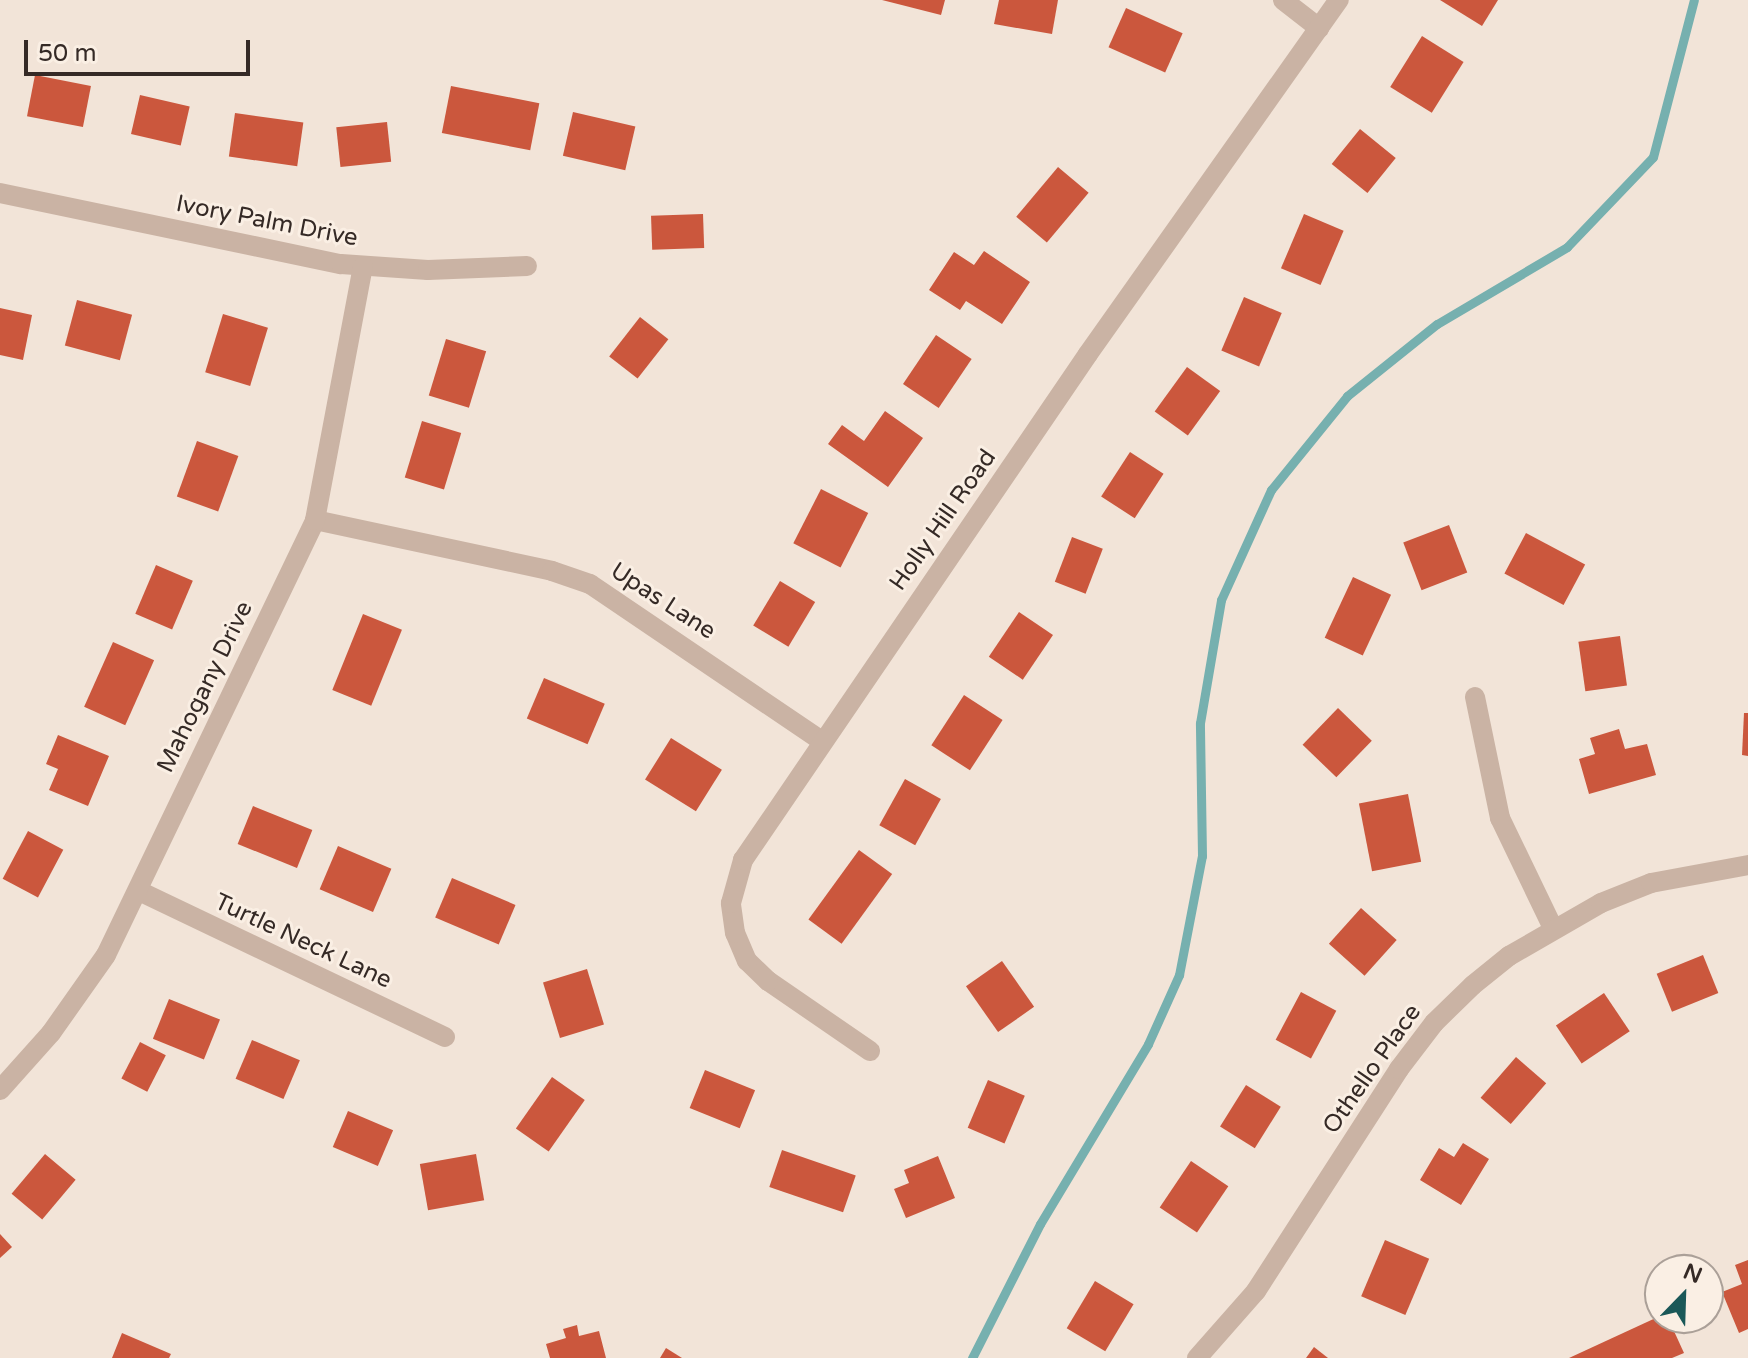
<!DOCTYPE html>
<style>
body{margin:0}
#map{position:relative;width:1748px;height:1358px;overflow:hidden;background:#f2e4d8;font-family:"Varela Round",sans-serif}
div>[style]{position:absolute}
.stream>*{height:9px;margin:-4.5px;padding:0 4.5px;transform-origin:4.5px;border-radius:4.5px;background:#76b0af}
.building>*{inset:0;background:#cb573d;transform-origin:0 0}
.street>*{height:20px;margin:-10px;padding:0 10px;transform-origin:10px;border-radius:10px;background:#cab3a4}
span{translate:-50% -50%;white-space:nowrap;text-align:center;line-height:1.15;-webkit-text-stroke:6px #faefe4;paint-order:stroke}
.street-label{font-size:24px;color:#352a26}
.north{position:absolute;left:1644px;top:1254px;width:80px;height:80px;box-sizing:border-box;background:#faefe4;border:2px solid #aba098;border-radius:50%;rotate:23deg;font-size:22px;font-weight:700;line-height:32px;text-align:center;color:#352a26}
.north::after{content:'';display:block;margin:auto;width:28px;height:36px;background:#1a5858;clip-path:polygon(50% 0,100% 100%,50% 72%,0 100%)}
.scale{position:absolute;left:24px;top:40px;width:226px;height:36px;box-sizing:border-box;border:4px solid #352a26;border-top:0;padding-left:10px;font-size:24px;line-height:28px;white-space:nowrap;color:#352a26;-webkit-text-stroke:6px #faefe4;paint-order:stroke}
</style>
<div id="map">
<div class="stream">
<i style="left:972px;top:1358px;width:150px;rotate:-63.1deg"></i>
<i style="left:1040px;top:1224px;width:210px;rotate:-59deg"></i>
<i style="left:1148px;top:1044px;width:76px;rotate:-65.8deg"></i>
<i style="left:1179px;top:975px;width:121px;rotate:-79.1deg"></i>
<i style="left:1202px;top:856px;width:133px;rotate:-90.9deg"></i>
<i style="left:1200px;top:723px;width:125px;rotate:-80.3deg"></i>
<i style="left:1221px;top:600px;width:121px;rotate:-65.6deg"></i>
<i style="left:1271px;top:490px;width:121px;rotate:-51deg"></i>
<i style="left:1347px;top:396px;width:115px;rotate:-38.7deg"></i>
<i style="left:1437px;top:324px;width:151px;rotate:-30.6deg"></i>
<i style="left:1567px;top:247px;width:124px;rotate:-46.3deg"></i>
<i style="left:1653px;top:157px;width:162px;rotate:-75.4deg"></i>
</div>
<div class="building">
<i style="clip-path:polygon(882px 0,945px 0,941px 15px)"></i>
<i style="clip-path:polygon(999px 0,1058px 0,1052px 34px,994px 24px)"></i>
<i style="clip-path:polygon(1440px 0,1498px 0,1482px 26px)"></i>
<i style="left:1126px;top:8px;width:62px;height:43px;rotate:24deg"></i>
<i style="left:1422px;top:36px;width:49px;height:60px;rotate:32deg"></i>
<i style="left:35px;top:75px;width:57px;height:42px;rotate:11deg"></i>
<i style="left:451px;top:86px;width:90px;height:48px;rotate:11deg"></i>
<i style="left:140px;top:95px;width:51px;height:40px;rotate:13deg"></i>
<i style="left:573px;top:112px;width:64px;height:45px;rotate:13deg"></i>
<i style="left:235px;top:113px;width:69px;height:44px;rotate:8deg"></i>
<i style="left:387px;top:122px;width:40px;height:51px;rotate:84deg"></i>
<i style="left:1360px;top:129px;width:46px;height:45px;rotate:39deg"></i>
<i style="left:1058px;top:167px;width:40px;height:65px;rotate:40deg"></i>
<i style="left:703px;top:214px;width:34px;height:52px;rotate:88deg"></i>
<i style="left:1304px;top:214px;width:43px;height:59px;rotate:23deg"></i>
<i style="clip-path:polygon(984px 251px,1030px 282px,1002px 324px,966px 301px,960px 310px,929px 290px,954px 252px,974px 265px)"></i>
<i style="left:1244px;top:297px;width:41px;height:58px;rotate:23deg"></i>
<i style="left:77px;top:300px;width:57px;height:47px;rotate:15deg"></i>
<i style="clip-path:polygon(0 308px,32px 315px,23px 360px,0 355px)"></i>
<i style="left:223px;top:314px;width:47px;height:61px;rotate:17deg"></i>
<i style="left:640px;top:317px;width:36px;height:50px;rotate:38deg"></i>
<i style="left:936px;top:335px;width:43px;height:59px;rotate:34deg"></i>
<i style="left:446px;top:339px;width:42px;height:59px;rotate:17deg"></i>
<i style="left:1187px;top:367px;width:41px;height:55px;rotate:36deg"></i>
<i style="clip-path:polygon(885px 411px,923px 438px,888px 487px,828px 444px,842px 425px,864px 441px)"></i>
<i style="left:422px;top:421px;width:41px;height:59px;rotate:17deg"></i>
<i style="left:197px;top:441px;width:44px;height:59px;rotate:20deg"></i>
<i style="left:1130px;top:452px;width:40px;height:53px;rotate:33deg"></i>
<i style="left:821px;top:489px;width:53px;height:61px;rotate:27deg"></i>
<i style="left:1449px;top:525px;width:51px;height:49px;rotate:69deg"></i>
<i style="left:1526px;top:533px;width:67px;height:46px;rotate:28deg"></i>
<i style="left:1072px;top:537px;width:33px;height:48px;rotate:21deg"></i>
<i style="left:156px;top:565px;width:40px;height:53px;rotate:23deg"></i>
<i style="left:1353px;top:577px;width:42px;height:67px;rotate:25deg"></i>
<i style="left:780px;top:581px;width:41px;height:52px;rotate:31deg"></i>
<i style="left:1019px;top:612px;width:41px;height:54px;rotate:34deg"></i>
<i style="left:363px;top:614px;width:42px;height:82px;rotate:22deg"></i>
<i style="left:1620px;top:636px;width:50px;height:42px;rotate:82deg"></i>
<i style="left:113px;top:642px;width:45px;height:71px;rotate:24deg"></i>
<i style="left:544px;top:678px;width:66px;height:44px;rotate:23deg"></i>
<i style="left:964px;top:695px;width:46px;height:60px;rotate:33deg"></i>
<i style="left:1338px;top:708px;width:47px;height:51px;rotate:44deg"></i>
<i style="clip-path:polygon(1744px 713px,1748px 713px,1748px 756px,1742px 755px)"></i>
<i style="clip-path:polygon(1619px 729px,1625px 749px,1647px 744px,1656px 775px,1589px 794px,1579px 759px,1595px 754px,1590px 738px)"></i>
<i style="clip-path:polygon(58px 735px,109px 756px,88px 806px,49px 790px,58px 769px,46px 764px)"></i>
<i style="left:671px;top:738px;width:60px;height:49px;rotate:32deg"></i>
<i style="left:905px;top:779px;width:41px;height:53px;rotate:29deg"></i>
<i style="left:1408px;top:794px;width:69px;height:50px;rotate:79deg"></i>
<i style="left:253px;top:806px;width:64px;height:41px;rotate:22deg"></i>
<i style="left:28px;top:831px;width:40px;height:54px;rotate:28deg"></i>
<i style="left:338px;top:846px;width:58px;height:47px;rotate:23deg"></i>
<i style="left:859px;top:850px;width:41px;height:86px;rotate:36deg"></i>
<i style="left:452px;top:878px;width:69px;height:43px;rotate:23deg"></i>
<i style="left:1361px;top:908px;width:48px;height:48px;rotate:42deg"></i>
<i style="left:1703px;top:955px;width:41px;height:50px;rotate:68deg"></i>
<i style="left:1002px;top:961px;width:56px;height:44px;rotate:55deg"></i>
<i style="left:587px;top:969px;width:58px;height:46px;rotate:73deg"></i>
<i style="left:1301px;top:992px;width:40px;height:54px;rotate:28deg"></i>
<i style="left:1604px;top:993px;width:46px;height:58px;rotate:56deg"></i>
<i style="left:169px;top:999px;width:55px;height:43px;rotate:22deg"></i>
<i style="left:252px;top:1040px;width:52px;height:42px;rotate:23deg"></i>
<i style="left:140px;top:1042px;width:29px;height:41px;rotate:27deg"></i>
<i style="left:1516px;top:1057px;width:40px;height:54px;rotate:41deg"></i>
<i style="left:705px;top:1070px;width:54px;height:41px;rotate:22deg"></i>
<i style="left:552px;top:1077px;width:40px;height:63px;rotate:35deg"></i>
<i style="left:988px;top:1080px;width:40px;height:52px;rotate:23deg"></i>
<i style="left:1246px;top:1085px;width:41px;height:49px;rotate:32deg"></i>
<i style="left:348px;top:1111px;width:49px;height:39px;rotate:23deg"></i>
<i style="clip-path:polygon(1463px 1143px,1489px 1159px,1461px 1205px,1420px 1180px,1439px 1148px,1454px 1157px)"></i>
<i style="left:782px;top:1150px;width:78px;height:39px;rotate:19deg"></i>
<i style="left:45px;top:1154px;width:40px;height:52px;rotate:40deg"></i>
<i style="left:476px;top:1154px;width:47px;height:57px;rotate:80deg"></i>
<i style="clip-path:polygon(938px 1156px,955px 1198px,906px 1218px,894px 1189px,909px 1183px,904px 1170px)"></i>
<i style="left:1191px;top:1161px;width:45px;height:56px;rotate:34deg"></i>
<i style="clip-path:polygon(0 1234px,12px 1247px,0 1258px)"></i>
<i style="left:1385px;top:1240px;width:48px;height:61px;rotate:23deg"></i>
<i style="clip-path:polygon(1748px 1260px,1748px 1329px,1739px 1333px,1722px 1292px,1742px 1284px,1735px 1265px)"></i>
<i style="left:1095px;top:1281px;width:45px;height:55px;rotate:31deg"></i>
<i style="clip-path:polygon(1660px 1316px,1668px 1318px,1684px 1353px,1672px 1358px,1569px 1358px)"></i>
<i style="clip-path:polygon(577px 1325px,579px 1336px,599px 1331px,606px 1358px,550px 1358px,546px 1344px,566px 1338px,563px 1329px)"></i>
<i style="clip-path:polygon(122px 1333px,171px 1354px,169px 1358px,112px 1358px)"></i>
<i style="clip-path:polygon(1314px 1347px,1328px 1358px,1306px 1358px)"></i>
<i style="clip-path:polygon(666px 1348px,682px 1358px,660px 1358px)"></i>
</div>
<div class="street">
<i style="left:1283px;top:0;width:46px;rotate:37.9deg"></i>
<i style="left:0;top:193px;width:348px;rotate:11.8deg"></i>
<i style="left:341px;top:264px;width:87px;rotate:3.9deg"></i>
<i style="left:428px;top:270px;width:99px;rotate:-2.3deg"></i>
<i style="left:315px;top:520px;width:242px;rotate:12.1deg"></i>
<i style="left:552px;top:571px;width:40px;rotate:18.9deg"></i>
<i style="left:590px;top:584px;width:280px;rotate:34.1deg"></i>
<i style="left:1475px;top:697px;width:124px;rotate:78.3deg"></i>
<i style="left:1500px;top:818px;width:122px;rotate:64.3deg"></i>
<i style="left:139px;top:891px;width:339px;rotate:25.5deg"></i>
<i style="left:870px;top:1051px;width:124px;rotate:-145.5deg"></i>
<i style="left:768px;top:981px;width:29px;rotate:-136deg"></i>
<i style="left:747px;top:961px;width:30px;rotate:-113deg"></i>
<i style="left:735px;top:933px;width:30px;rotate:-98deg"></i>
<i style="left:731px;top:903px;width:45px;rotate:-74.4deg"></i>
<i style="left:743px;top:860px;width:612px;rotate:-55.71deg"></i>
<i style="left:1088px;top:354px;width:434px;rotate:-54.7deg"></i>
<i style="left:0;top:1090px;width:76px;rotate:-48.2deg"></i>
<i style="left:51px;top:1033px;width:95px;rotate:-54.8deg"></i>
<i style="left:106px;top:955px;width:483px;rotate:-64.3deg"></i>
<i style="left:315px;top:520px;width:258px;rotate:-79.3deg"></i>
<i style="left:1197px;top:1358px;width:89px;rotate:-48.6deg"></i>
<i style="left:1256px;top:1291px;width:264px;rotate:-57.2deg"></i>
<i style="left:1399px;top:1069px;width:58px;rotate:-52.7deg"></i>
<i style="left:1434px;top:1023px;width:54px;rotate:-44.3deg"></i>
<i style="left:1473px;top:985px;width:46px;rotate:-38.9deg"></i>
<i style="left:1509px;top:956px;width:106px;rotate:-29.9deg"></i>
<i style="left:1601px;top:903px;width:54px;rotate:-21.8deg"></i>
<i style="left:1651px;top:883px;width:99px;rotate:-10.5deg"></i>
</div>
<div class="street-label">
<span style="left:267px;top:221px;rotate:11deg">Ivory Palm Drive</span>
<span style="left:943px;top:520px;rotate:-55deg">Holly Hill Road</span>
<span style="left:663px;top:601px;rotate:33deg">Upas Lane</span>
<span style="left:205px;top:687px;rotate:-64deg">Mahogany Drive</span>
<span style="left:303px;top:941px;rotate:25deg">Turtle Neck Lane</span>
<span style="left:1372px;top:1069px;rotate:-55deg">Othello Place</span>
</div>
<div class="north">N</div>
<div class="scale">50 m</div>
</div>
